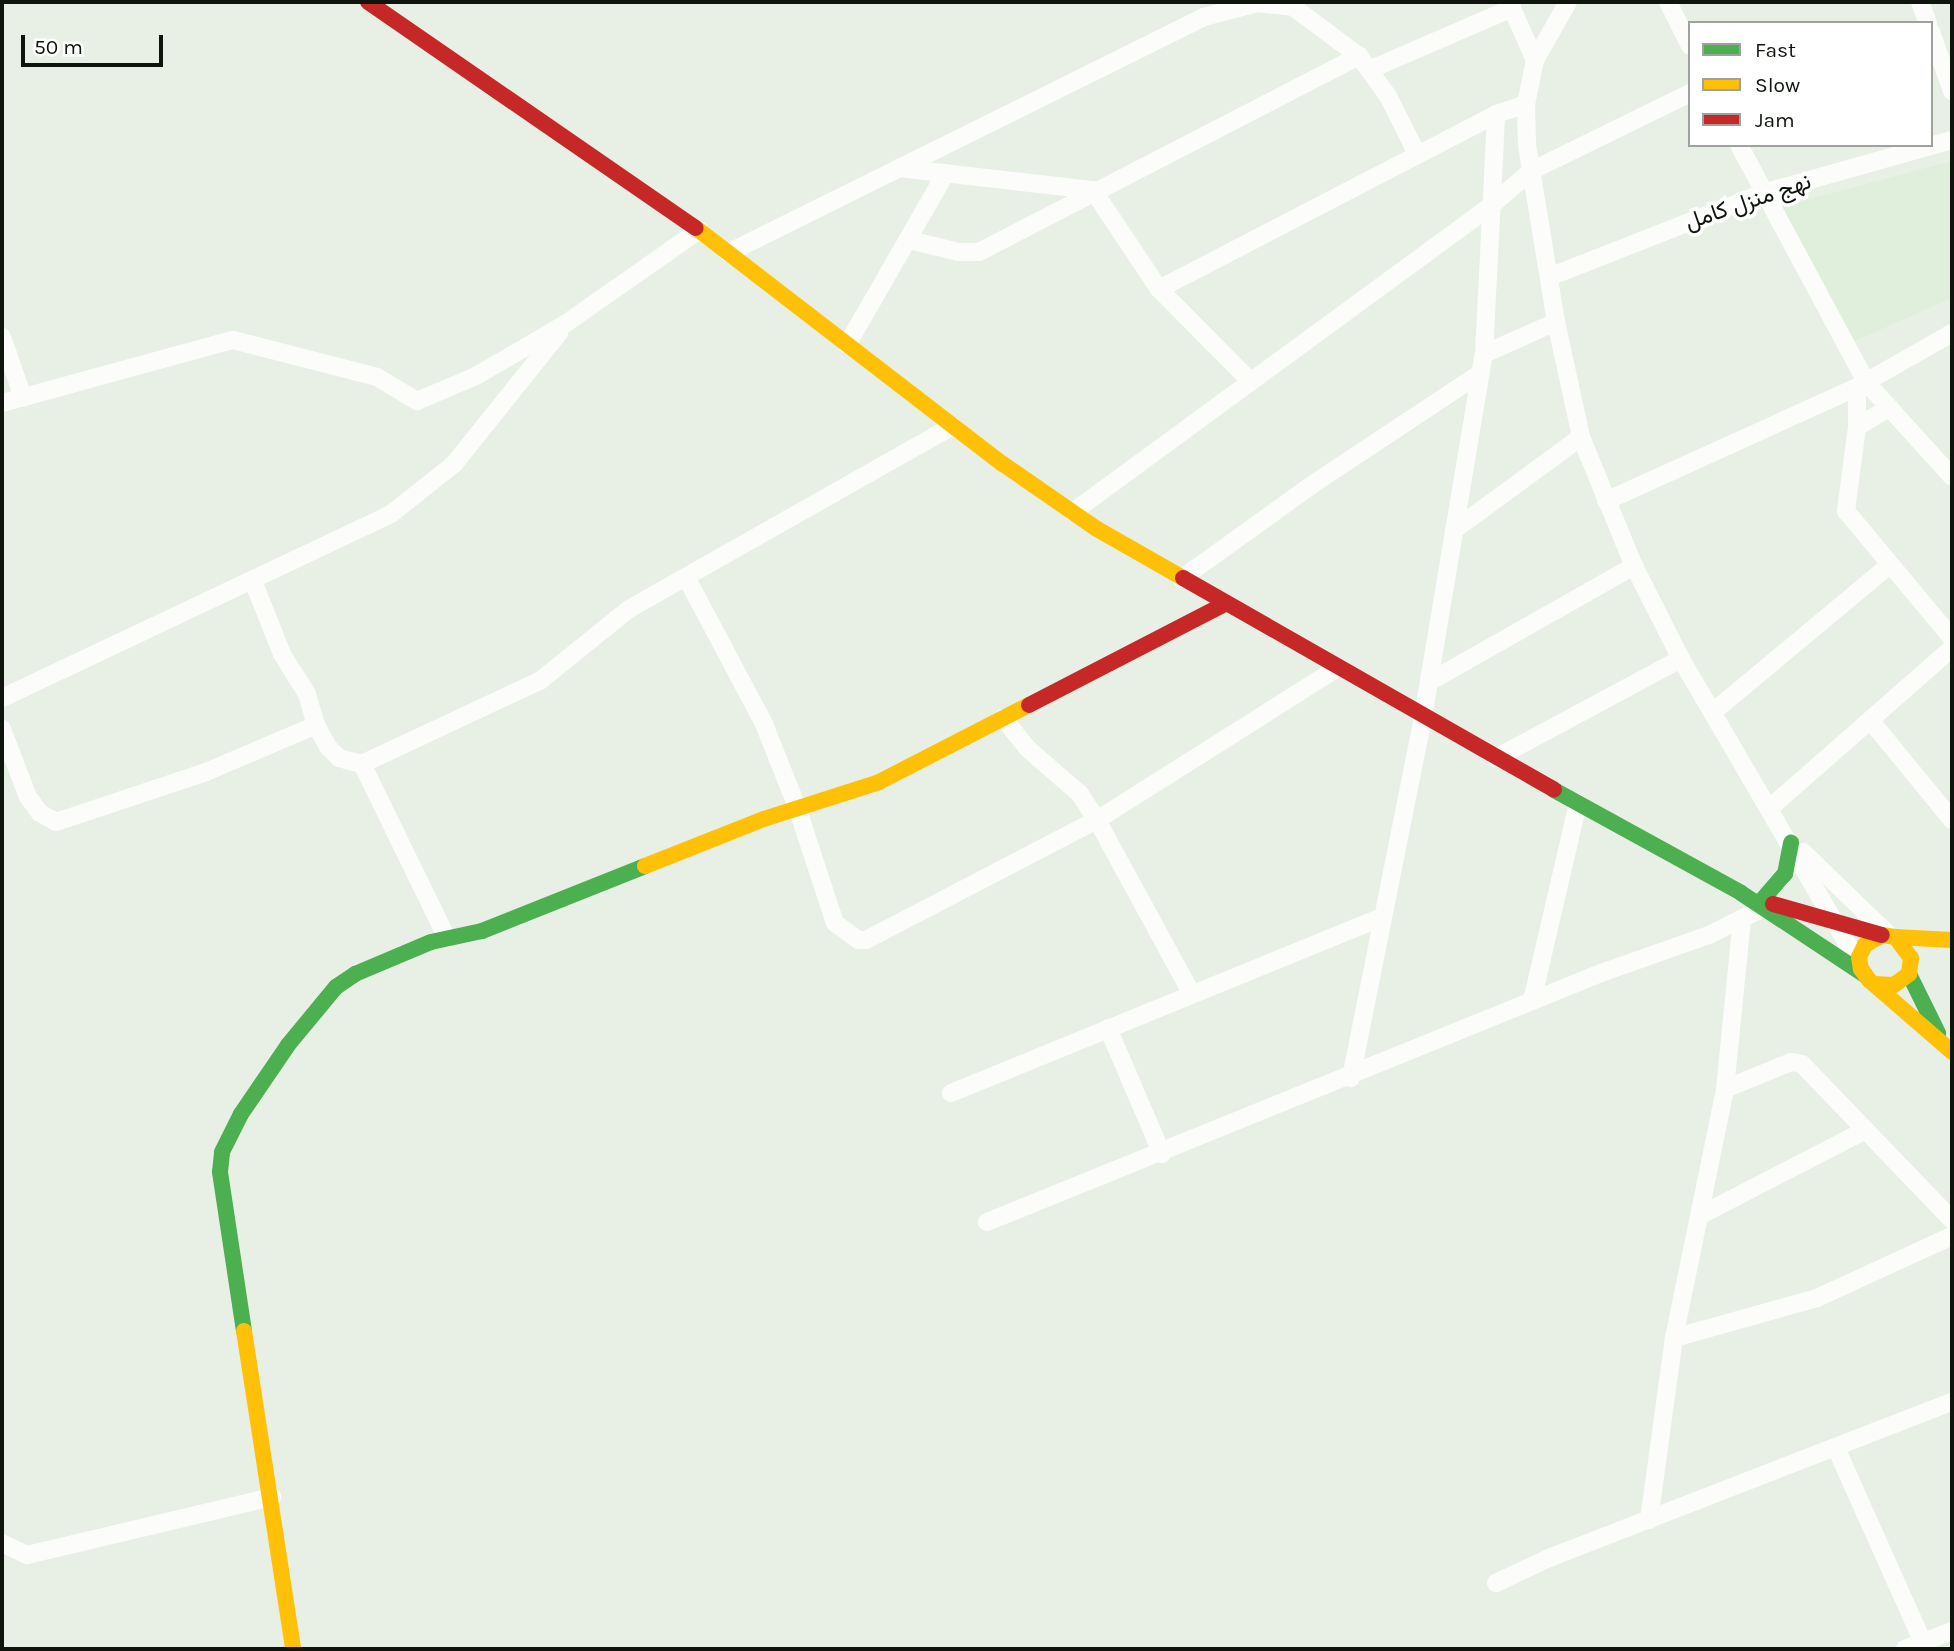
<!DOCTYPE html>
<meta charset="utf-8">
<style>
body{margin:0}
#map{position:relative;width:1954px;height:1651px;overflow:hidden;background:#e8f0e5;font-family:Karla,Vazirmatn,sans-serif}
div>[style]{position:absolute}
.built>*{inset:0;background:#e0efdb}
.street>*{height:18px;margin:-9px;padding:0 9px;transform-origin:9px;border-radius:9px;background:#fcfdfb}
.fast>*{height:16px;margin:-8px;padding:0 8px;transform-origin:8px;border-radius:8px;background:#4caf50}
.slow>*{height:16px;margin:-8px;padding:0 8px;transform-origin:8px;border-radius:8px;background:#ffc107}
.jam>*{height:16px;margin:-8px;padding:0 8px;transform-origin:8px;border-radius:8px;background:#c62828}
span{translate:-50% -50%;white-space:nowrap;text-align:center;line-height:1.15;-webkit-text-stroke:7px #fff;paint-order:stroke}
.street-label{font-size:23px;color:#0f140d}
.frame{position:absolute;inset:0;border:4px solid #0f140d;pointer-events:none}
.legend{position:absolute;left:1688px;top:21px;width:245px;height:126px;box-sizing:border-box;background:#fff;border:2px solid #9fa19e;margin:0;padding:9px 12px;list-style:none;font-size:21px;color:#0f140d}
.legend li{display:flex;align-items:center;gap:14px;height:35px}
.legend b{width:35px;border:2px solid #9fa19e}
.scale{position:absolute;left:21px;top:35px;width:142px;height:32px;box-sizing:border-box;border:4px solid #0f140d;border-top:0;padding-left:9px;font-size:21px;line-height:24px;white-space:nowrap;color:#0f140d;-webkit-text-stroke:5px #fff;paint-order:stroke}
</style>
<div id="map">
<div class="built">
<i style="clip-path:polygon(1952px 161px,1952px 298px,1846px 345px,1771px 209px)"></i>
</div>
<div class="street">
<i style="left:1509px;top:2px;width:64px;rotate:65.9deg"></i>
<i style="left:1568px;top:2px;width:67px;rotate:119.6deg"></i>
<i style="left:1535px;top:60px;width:45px;rotate:101.6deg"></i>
<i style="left:1526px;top:104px;width:41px;rotate:88.6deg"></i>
<i style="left:1527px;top:145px;width:179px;rotate:80.7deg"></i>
<i style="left:1556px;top:322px;width:118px;rotate:77.7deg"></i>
<i style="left:1581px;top:437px;width:139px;rotate:67.7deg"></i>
<i style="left:1634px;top:566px;width:104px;rotate:63.2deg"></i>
<i style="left:1681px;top:659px;width:353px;rotate:59.7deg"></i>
<i style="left:1668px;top:2px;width:49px;rotate:63.4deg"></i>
<i style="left:1920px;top:2px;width:22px;rotate:69deg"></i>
<i style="left:1931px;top:32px;width:63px;rotate:70.4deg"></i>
<i style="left:1369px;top:70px;width:156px;rotate:-23.4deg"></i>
<i style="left:1739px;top:145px;width:269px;rotate:61.8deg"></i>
<i style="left:1866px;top:382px;width:128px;rotate:47.8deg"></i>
<i style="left:899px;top:168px;width:195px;rotate:6.5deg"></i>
<i style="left:1093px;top:190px;width:119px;rotate:56.3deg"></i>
<i style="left:1159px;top:289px;width:129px;rotate:45.3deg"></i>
<i style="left:909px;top:240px;width:51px;rotate:13.5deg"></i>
<i style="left:959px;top:252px;width:20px"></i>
<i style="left:979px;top:252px;width:428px;rotate:-27.3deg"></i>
<i style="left:728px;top:253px;width:531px;rotate:-26.37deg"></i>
<i style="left:1204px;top:17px;width:55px;rotate:-14.8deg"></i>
<i style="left:1257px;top:3px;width:36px;rotate:6deg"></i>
<i style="left:1293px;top:7px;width:82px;rotate:36.6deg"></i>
<i style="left:1359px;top:56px;width:49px;rotate:54.1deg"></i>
<i style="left:1388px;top:96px;width:65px;rotate:63.4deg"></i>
<i style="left:1549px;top:277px;width:230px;rotate:-21.4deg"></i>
<i style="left:1763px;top:193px;width:196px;rotate:-15.7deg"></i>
<i style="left:1159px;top:289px;width:380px;rotate:-27.4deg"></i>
<i style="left:2px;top:337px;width:64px;rotate:70.7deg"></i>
<i style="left:847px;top:345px;width:198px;rotate:-60.1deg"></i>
<i style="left:1484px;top:354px;width:79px;rotate:-24deg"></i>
<i style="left:1857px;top:387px;width:40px;rotate:90deg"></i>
<i style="left:1857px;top:427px;width:85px;rotate:97.5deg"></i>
<i style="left:1846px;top:511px;width:165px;rotate:50.2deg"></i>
<i style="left:2px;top:403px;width:239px;rotate:-15.3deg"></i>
<i style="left:233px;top:340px;width:149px;rotate:14.4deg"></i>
<i style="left:377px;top:377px;width:47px;rotate:31deg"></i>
<i style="left:417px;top:401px;width:64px;rotate:-23deg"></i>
<i style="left:476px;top:376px;width:103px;rotate:-30.3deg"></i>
<i style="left:565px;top:324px;width:164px;rotate:-35deg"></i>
<i style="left:1857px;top:427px;width:37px;rotate:-31deg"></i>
<i style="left:1606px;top:501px;width:276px;rotate:-24.4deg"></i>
<i style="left:1857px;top:387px;width:109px;rotate:-29.6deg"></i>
<i style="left:1073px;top:512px;width:519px;rotate:-36.23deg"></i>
<i style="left:1492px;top:205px;width:52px;rotate:-41.1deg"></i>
<i style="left:1531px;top:171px;width:177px;rotate:-26.1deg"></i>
<i style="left:1454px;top:530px;width:157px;rotate:-36.2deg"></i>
<i style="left:686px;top:577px;width:166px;rotate:62deg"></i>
<i style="left:764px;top:724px;width:89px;rotate:68.3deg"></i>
<i style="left:797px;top:807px;width:122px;rotate:71.9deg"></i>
<i style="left:835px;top:923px;width:29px;rotate:36deg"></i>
<i style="left:858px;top:940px;width:8px"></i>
<i style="left:866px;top:940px;width:260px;rotate:-27.5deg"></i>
<i style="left:1097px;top:820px;width:284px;rotate:-32.3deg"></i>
<i style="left:1181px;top:579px;width:163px;rotate:-35.7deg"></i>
<i style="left:1313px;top:484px;width:201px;rotate:-33.5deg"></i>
<i style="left:253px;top:581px;width:79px;rotate:68.3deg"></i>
<i style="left:282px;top:654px;width:47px;rotate:58deg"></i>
<i style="left:307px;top:694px;width:32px;rotate:74deg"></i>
<i style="left:316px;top:725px;width:26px;rotate:61deg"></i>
<i style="left:329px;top:748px;width:14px;rotate:45deg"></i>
<i style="left:339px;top:758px;width:24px;rotate:15deg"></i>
<i style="left:362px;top:764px;width:198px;rotate:-25.1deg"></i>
<i style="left:541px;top:680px;width:113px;rotate:-38.9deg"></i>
<i style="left:629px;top:609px;width:372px;rotate:-29.5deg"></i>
<i style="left:1429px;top:682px;width:236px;rotate:-29.5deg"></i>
<i style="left:2px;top:698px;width:430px;rotate:-25.3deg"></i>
<i style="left:391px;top:514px;width:80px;rotate:-38.4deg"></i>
<i style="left:454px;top:464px;width:168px;rotate:-51.3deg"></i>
<i style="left:1713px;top:712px;width:228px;rotate:-39.8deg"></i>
<i style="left:1003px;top:718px;width:40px;rotate:51deg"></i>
<i style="left:1028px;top:749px;width:69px;rotate:40.9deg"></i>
<i style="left:1080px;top:794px;width:31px;rotate:57deg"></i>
<i style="left:1097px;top:820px;width:198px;rotate:61.4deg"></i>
<i style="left:1870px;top:720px;width:129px;rotate:50.6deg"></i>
<i style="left:2px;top:729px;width:73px;rotate:69.1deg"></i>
<i style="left:28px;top:797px;width:20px;rotate:53deg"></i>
<i style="left:40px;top:813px;width:18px;rotate:29deg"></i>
<i style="left:56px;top:822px;width:158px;rotate:-18.4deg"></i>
<i style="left:206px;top:772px;width:120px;rotate:-23.1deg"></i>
<i style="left:1496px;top:758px;width:210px;rotate:-28.2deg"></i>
<i style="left:362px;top:764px;width:194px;rotate:64deg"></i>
<i style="left:1771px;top:807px;width:241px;rotate:-41.3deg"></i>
<i style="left:1803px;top:852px;width:120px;rotate:44deg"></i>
<i style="left:1532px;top:1001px;width:203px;rotate:-76.9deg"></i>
<i style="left:1108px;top:1028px;width:137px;rotate:66.8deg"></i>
<i style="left:1351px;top:1078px;width:368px;rotate:-78.7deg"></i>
<i style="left:1423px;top:717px;width:368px;rotate:-80.5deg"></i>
<i style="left:1484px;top:354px;width:240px;rotate:-87.1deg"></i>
<i style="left:1496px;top:114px;width:32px;rotate:-18deg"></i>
<i style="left:1725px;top:1089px;width:71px;rotate:-22.2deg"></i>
<i style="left:1791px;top:1062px;width:11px;rotate:10deg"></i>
<i style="left:1802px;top:1064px;width:216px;rotate:46.1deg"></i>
<i style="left:951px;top:1093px;width:466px;rotate:-22.2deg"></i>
<i style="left:1699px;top:1216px;width:186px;rotate:-27.3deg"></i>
<i style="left:987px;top:1222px;width:663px;rotate:-22.07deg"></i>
<i style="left:1601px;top:973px;width:114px;rotate:-19.4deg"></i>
<i style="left:1709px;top:935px;width:69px;rotate:-26.6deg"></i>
<i style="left:1674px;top:1338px;width:148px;rotate:-15.6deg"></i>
<i style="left:1817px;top:1298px;width:149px;rotate:-24.7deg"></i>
<i style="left:1836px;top:1448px;width:220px;rotate:65.9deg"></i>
<i style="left:1649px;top:1520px;width:184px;rotate:-82.2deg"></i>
<i style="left:1674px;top:1338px;width:254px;rotate:-78.4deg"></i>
<i style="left:1725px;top:1089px;width:170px;rotate:-84.3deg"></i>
<i style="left:2px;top:1543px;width:28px;rotate:26deg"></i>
<i style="left:27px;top:1555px;width:252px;rotate:-13.3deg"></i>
<i style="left:1496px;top:1583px;width:59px;rotate:-25.3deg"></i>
<i style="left:1549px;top:1558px;width:432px;rotate:-21.2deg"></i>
<i style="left:1905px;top:1649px;width:50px;rotate:-21deg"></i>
</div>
<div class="fast">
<i style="left:1554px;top:790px;width:213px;rotate:28.8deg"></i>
<i style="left:1741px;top:893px;width:149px;rotate:33.5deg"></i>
<i style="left:1762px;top:900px;width:35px;rotate:-49deg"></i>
<i style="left:1785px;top:874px;width:32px;rotate:-79deg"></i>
<i style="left:1909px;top:974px;width:66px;rotate:63.8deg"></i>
<i style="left:244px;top:1331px;width:161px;rotate:-98.6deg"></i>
<i style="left:220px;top:1172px;width:20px;rotate:-84deg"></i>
<i style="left:222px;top:1152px;width:42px;rotate:-63.4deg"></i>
<i style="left:241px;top:1114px;width:83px;rotate:-55.7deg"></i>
<i style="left:288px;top:1045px;width:75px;rotate:-50.4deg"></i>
<i style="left:336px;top:987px;width:23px;rotate:-34deg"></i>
<i style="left:355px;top:974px;width:82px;rotate:-22.8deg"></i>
<i style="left:431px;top:942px;width:52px;rotate:-12.2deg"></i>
<i style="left:482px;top:931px;width:175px;rotate:-21.7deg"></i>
</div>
<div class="slow">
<i style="left:696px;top:228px;width:387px;rotate:37.6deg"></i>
<i style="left:1003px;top:464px;width:114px;rotate:34.7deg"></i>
<i style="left:1097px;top:529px;width:99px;rotate:29.7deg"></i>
<i style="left:645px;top:866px;width:128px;rotate:-21.6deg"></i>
<i style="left:764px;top:819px;width:121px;rotate:-17.8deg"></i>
<i style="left:879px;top:782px;width:169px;rotate:-27.2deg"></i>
<i style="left:1895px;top:937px;width:57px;rotate:3deg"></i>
<i style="left:1875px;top:984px;width:19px;rotate:3deg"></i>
<i style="left:1894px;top:985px;width:19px;rotate:-36deg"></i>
<i style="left:1909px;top:974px;width:16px;rotate:-83deg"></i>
<i style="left:1911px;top:958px;width:26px;rotate:-127deg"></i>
<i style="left:1895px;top:937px;width:13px;rotate:-171deg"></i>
<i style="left:1882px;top:935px;width:20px;rotate:150deg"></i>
<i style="left:1865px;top:945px;width:13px;rotate:117deg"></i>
<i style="left:1859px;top:957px;width:12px;rotate:81deg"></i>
<i style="left:1861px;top:969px;width:14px;rotate:54deg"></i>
<i style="left:1869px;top:980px;width:110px;rotate:40.9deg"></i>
<i style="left:244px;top:1331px;width:322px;rotate:81.2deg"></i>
</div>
<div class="jam">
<i style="left:368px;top:2px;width:398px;rotate:34.6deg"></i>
<i style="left:1183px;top:578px;width:427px;rotate:29.7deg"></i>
<i style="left:1029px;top:705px;width:220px;rotate:-27.3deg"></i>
<i style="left:1773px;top:904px;width:113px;rotate:15.9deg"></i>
</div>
<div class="street-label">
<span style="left:1748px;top:202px;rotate:-19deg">نهج منزل كامل</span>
</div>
<div class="frame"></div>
<ul class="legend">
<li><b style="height:9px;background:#4caf50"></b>Fast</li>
<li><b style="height:9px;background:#ffc107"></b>Slow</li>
<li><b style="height:9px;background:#c62828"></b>Jam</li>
</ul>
<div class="scale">50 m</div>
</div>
